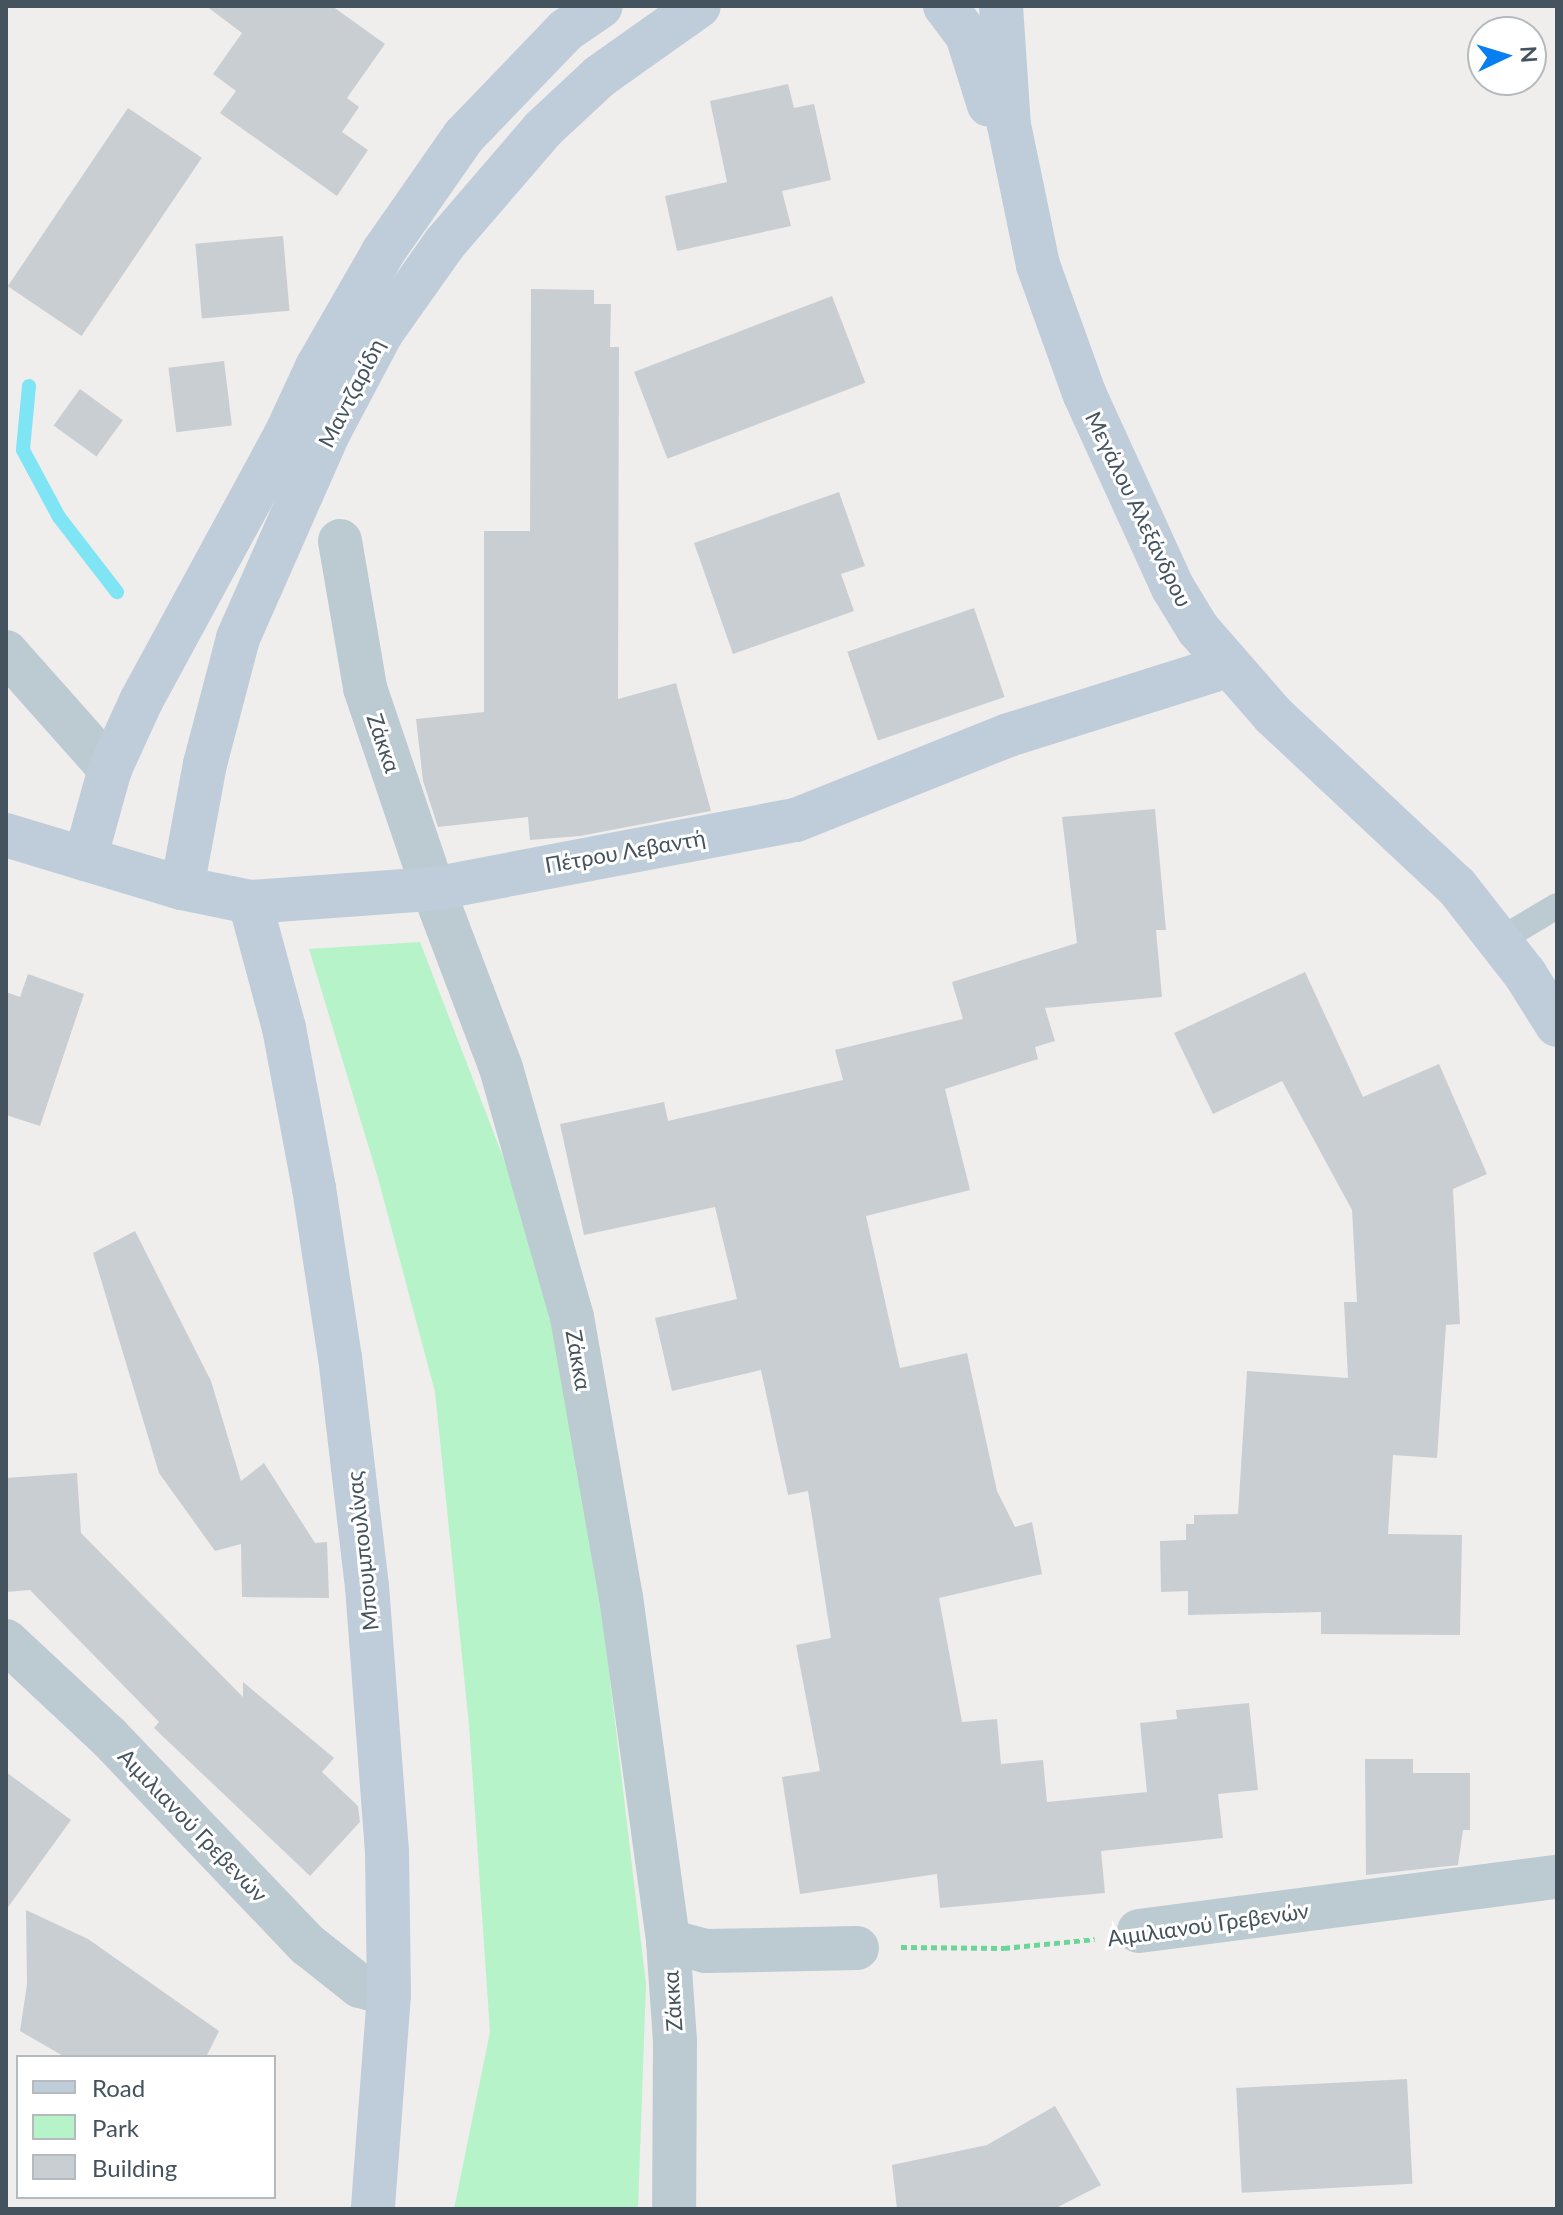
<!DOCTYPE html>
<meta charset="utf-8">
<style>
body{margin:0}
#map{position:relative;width:1563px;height:2215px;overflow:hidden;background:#f0eded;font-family:Lato,sans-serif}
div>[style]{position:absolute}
.green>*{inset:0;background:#b7f3c9}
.stream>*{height:14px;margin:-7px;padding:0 7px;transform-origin:7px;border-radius:7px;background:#7fe5f4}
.building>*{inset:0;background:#c9ced3;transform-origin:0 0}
.path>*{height:5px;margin-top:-2.5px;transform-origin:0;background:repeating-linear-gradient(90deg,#6bd498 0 6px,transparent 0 10px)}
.lane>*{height:26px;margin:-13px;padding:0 13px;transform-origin:13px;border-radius:13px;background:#bccad1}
.street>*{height:44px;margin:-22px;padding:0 22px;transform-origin:22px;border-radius:22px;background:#bccad1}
.secondary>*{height:44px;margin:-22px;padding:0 22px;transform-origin:22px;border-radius:22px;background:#becdd9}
span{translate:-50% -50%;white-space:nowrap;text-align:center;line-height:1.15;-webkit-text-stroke:6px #fff;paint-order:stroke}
.street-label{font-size:22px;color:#44535d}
.frame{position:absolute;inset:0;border:8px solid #44535d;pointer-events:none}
.legend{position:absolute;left:16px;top:2055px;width:260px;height:144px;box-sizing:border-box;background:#fff;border:2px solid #b4babe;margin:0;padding:10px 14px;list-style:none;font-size:24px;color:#44535d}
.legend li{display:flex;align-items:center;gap:16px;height:40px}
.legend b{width:40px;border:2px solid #b4babe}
.north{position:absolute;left:1467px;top:16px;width:80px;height:80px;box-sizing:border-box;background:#fff;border:2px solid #b4babe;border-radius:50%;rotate:86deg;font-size:22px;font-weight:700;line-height:32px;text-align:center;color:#44535d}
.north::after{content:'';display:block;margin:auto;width:28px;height:36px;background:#087ff0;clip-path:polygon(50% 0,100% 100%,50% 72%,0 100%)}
</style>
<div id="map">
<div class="green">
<i style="clip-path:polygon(420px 942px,568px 1325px,646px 1984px,638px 2209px,454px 2209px,490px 2032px,469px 1725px,435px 1392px,378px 1178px,309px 949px)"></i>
</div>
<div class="stream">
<i style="left:29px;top:386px;width:64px;rotate:95.4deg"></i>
<i style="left:23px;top:450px;width:76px;rotate:61.8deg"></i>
<i style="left:59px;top:517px;width:95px;rotate:52.3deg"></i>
</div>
<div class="building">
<i style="clip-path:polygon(206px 6px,332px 6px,385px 44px,347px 98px,359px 107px,342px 132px,368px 150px,337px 196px,220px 113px,236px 91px,213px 74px,242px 33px)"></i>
<i style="clip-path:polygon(788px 84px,794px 108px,814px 104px,831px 180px,782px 191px,791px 226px,677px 251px,665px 196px,727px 182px,710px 101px)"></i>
<i style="left:128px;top:108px;width:89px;height:215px;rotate:34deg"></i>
<i style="left:283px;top:236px;width:75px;height:88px;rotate:85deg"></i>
<i style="clip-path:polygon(531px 289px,594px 290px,594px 304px,611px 304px,610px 347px,619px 347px,618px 699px,676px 683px,711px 811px,580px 836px,530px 840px,528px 817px,438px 827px,423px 781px,416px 719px,484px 712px,484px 531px,530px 531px)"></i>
<i style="left:832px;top:296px;width:93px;height:212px;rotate:69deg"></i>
<i style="left:224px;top:361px;width:65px;height:56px;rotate:83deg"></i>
<i style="left:80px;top:389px;width:53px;height:45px;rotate:36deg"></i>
<i style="clip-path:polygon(839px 492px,865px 566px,841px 574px,854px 611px,733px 654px,694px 543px)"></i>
<i style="left:974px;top:608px;width:94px;height:134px;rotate:71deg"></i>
<i style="clip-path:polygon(1155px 809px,1166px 930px,1156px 930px,1162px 997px,1045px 1008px,1055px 1041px,1035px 1047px,1038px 1059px,945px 1089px,970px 1190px,866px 1216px,900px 1368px,967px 1353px,997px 1491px,1015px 1527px,1032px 1522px,1042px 1574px,939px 1598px,962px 1722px,997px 1719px,1001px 1764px,1043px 1760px,1047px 1802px,1147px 1792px,1140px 1723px,1177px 1719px,1176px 1710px,1249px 1703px,1258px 1790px,1218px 1794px,1223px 1838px,1101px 1851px,1105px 1893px,940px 1908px,937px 1874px,800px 1894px,782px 1777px,820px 1771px,796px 1645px,831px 1638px,808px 1491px,788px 1495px,761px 1370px,672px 1391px,655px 1318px,737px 1299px,715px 1207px,584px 1235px,560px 1124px,664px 1102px,668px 1121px,843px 1080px,835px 1050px,963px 1019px,952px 982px,1077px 943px,1062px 817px)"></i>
<i style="clip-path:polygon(1305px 972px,1363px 1097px,1439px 1064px,1487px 1174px,1453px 1189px,1460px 1324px,1446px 1325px,1437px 1458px,1393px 1455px,1388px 1534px,1462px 1535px,1460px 1635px,1321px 1634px,1321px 1612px,1188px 1615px,1188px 1591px,1161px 1592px,1160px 1541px,1186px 1540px,1186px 1524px,1194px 1524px,1194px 1515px,1238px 1514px,1247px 1371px,1348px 1378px,1344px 1302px,1357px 1302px,1352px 1210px,1282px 1081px,1213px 1114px,1174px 1033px)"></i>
<i style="clip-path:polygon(28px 974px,84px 994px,40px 1126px,6px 1115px,6px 992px,20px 997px)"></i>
<i style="clip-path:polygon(135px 1231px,211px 1381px,241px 1481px,264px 1463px,315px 1543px,327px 1542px,329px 1598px,242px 1597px,241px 1544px,215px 1551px,159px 1473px,93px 1253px)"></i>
<i style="clip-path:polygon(77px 1473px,81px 1533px,243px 1697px,243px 1682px,334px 1758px,322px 1772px,358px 1806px,360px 1822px,310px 1876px,154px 1728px,159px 1722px,30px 1590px,6px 1592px,6px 1478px)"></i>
<i style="clip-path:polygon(1365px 1759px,1413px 1759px,1413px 1773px,1470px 1773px,1470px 1830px,1463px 1830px,1458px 1865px,1366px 1875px)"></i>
<i style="clip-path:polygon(6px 1772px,71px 1820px,6px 1910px)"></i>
<i style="clip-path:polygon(26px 1910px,88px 1939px,219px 2031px,206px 2057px,65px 2057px,20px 2031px,27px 1984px)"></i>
<i style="left:1407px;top:2079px;width:105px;height:171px;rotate:87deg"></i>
<i style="clip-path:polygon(1055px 2106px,1101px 2185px,1054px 2209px,897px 2209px,892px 2165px,987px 2145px)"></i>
</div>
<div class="path">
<i style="left:901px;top:1947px;width:103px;rotate:0.6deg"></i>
<i style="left:1004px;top:1948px;width:91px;rotate:-5.6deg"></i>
</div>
<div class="lane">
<i style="left:1500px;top:940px;width:66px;rotate:-30.8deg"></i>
</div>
<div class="street">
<i style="left:340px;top:541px;width:149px;rotate:80.3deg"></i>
<i style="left:365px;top:688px;width:212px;rotate:71.3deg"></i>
<i style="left:433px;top:889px;width:191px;rotate:69.2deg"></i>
<i style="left:501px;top:1068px;width:259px;rotate:74.1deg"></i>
<i style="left:572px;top:1317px;width:284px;rotate:80.1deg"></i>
<i style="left:621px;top:1597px;width:347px;rotate:82.2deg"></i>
<i style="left:668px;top:1941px;width:101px;rotate:86deg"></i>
<i style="left:675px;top:2042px;width:167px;rotate:90.3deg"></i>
<i style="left:6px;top:652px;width:157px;rotate:48.4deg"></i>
<i style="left:6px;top:1641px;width:139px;rotate:43deg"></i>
<i style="left:108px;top:1736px;width:289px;rotate:46.3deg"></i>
<i style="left:308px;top:1945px;width:66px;rotate:38.3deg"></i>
<i style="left:360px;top:1986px;width:30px;rotate:15deg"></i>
<i style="left:1139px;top:1931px;width:421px;rotate:-7.4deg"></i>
<i style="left:668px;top:1941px;width:39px;rotate:15deg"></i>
<i style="left:706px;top:1951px;width:151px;rotate:-1.1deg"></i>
</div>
<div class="secondary">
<i style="left:945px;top:6px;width:36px;rotate:53deg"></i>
<i style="left:967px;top:35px;width:73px;rotate:72.6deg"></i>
<i style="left:1001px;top:6px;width:119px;rotate:86.2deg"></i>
<i style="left:1009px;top:125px;width:143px;rotate:78.3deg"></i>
<i style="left:1038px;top:265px;width:136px;rotate:70.2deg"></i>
<i style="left:1084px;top:393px;width:214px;rotate:65.5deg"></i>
<i style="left:1173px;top:588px;width:48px;rotate:58.6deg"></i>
<i style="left:1198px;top:629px;width:114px;rotate:48.9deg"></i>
<i style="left:1273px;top:715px;width:252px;rotate:43.1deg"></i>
<i style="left:1457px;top:887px;width:110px;rotate:52deg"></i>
<i style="left:1525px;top:974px;width:60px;rotate:57.9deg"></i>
<i style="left:6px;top:835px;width:184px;rotate:16.8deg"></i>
<i style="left:182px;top:888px;width:69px;rotate:11.6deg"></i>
<i style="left:250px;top:902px;width:183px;rotate:-4.1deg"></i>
<i style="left:433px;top:889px;width:369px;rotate:-10.8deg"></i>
<i style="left:796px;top:820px;width:229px;rotate:-21.8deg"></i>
<i style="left:1009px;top:735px;width:230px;rotate:-17.5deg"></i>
<i style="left:85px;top:859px;width:93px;rotate:-74.5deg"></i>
<i style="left:110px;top:769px;width:75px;rotate:-65.5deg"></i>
<i style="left:141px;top:701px;width:302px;rotate:-61.5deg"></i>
<i style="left:285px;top:436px;width:76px;rotate:-65.1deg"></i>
<i style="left:317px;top:367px;width:133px;rotate:-60.1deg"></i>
<i style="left:383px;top:252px;width:141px;rotate:-55.1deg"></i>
<i style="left:464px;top:136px;width:147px;rotate:-46.1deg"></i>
<i style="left:566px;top:30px;width:42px;rotate:-34.4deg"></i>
<i style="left:182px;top:888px;width:126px;rotate:-79.5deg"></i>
<i style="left:205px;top:764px;width:130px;rotate:-75.3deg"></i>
<i style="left:238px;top:638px;width:225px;rotate:-66.2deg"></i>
<i style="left:329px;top:432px;width:113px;rotate:-62.1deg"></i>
<i style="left:382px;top:332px;width:109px;rotate:-54.7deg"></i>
<i style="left:445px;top:243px;width:150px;rotate:-49.3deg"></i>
<i style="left:543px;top:129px;width:78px;rotate:-42.9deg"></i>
<i style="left:600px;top:76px;width:121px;rotate:-35.3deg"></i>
<i style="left:250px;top:902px;width:131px;rotate:74.9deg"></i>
<i style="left:284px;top:1028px;width:163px;rotate:79.4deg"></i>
<i style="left:314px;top:1188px;width:171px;rotate:81.3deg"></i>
<i style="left:340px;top:1357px;width:231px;rotate:83.3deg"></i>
<i style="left:367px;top:1586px;width:267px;rotate:85.7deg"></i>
<i style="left:387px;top:1852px;width:142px;rotate:89.2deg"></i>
<i style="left:389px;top:1994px;width:216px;rotate:94.3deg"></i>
</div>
<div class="street-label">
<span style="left:351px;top:393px;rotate:-63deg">Μαντζαρίδη</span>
<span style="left:1139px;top:509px;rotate:64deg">Μεγάλου Αλεξάνδρου</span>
<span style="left:384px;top:743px;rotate:71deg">Ζάκκα</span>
<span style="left:625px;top:851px;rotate:-10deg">Πέτρου Λεβαντή</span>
<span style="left:579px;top:1360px;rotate:80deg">Ζάκκα</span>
<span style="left:362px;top:1551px;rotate:-96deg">Μπουμπουλίνας</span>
<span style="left:193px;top:1825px;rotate:46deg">Αιμιλιανού Γρεβενών</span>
<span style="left:1208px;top:1924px;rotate:-8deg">Αιμιλιανού Γρεβενών</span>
<span style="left:672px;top:2001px;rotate:-94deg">Ζάκκα</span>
</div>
<div class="frame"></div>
<ul class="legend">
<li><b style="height:10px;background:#becdd9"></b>Road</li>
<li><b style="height:22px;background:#b7f3c9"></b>Park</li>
<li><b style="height:22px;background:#c9ced3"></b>Building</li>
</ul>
<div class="north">N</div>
</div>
